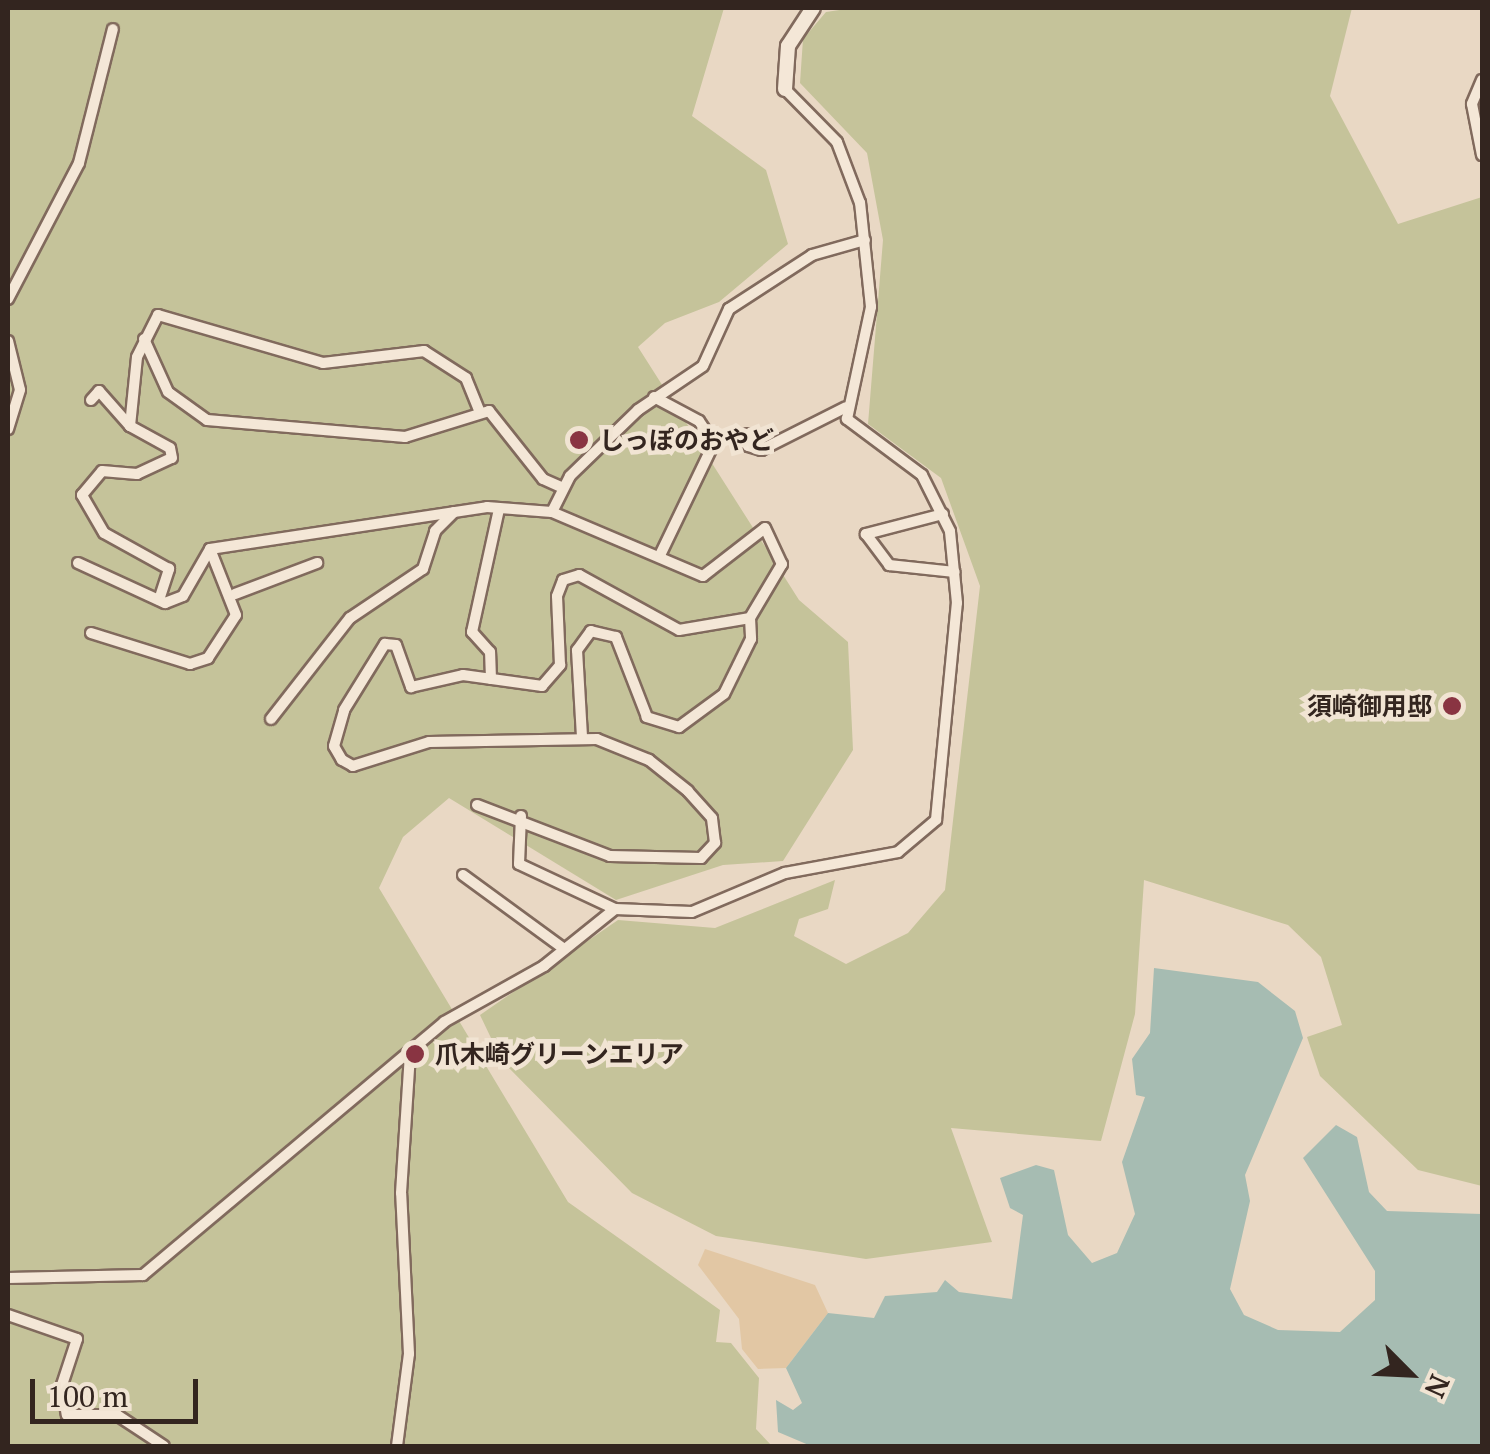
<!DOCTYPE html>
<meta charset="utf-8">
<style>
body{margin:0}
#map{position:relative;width:1490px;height:1454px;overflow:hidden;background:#e9d8c4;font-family:"PT Serif","Noto Sans JP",serif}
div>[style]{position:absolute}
.green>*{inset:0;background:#c5c39a}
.sand>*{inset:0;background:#e2c7a4}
.water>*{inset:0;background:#a6bcb2}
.roads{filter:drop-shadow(2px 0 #816a5d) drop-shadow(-2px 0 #816a5d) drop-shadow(0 2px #816a5d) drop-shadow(0 -2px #816a5d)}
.street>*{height:10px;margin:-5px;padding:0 5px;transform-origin:5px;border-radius:5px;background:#f4e7d7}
.secondary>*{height:14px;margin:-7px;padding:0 7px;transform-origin:7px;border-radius:7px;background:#f4e7d7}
.dots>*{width:28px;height:28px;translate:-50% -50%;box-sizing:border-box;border:5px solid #f1e4d3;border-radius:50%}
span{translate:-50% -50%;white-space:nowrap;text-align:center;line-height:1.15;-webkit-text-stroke:9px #f1e4d3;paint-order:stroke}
.poi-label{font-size:25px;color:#33251f;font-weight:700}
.left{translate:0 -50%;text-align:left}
.right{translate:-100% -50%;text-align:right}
.frame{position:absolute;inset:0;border:10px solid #33251f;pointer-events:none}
.north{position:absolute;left:1360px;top:1324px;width:100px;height:100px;-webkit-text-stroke:8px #f1e4d3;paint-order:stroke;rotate:114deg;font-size:28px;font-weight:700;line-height:40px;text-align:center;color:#33251f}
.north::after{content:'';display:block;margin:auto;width:35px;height:45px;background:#33251f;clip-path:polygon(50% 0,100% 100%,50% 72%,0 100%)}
.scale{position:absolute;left:30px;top:1379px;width:168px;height:45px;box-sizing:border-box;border:5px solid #33251f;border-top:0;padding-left:12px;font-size:30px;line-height:35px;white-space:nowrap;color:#33251f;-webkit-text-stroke:8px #f1e4d3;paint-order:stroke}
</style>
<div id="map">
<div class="green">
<i style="clip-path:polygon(8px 8px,724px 8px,692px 116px,766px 170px,788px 244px,719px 302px,665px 323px,638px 347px,799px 600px,848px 642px,853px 750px,783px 861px,723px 865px,616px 900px,449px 798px,403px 837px,379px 888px,568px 1202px,720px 1310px,716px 1342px,731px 1343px,759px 1378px,756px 1429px,772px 1446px,8px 1446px)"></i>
<i style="clip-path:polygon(853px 8px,1352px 8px,1330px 96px,1398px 224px,1482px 197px,1482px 1186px,1418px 1170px,1320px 1076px,1307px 1037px,1342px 1025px,1321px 957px,1288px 925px,1144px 880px,1135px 1014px,1101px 1141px,951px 1128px,992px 1242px,866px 1259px,716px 1236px,632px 1193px,502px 1061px,480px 1015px,618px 920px,715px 928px,835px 880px,828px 909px,799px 919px,794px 936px,846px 964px,908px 933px,945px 890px,980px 586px,941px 478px,868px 424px,883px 240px,867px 153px,800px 83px,803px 39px,826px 12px)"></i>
</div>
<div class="sand">
<i style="clip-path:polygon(705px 1249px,815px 1285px,828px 1313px,786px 1368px,758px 1369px,742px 1349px,739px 1319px,698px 1265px)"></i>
</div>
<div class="water">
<i style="clip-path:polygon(1154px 968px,1258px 982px,1295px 1011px,1303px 1038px,1245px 1175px,1250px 1201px,1230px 1289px,1244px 1315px,1278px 1330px,1340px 1332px,1375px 1300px,1375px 1271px,1303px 1158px,1336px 1125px,1357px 1137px,1369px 1192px,1387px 1211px,1482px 1214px,1482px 1446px,811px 1446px,778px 1432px,776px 1400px,793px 1410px,802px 1403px,786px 1368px,828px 1313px,874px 1318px,885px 1296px,937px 1292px,945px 1280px,959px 1292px,1012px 1299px,1023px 1215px,1010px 1208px,1000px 1178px,1036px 1165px,1054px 1170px,1068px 1235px,1092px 1263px,1117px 1253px,1135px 1214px,1122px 1162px,1145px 1097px,1136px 1095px,1132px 1059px,1150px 1033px)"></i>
</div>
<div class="roads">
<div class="street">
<i style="left:1482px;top:80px;width:26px;rotate:113deg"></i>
<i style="left:1472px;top:104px;width:52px;rotate:78.9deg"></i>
<i style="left:8px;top:299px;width:153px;rotate:-62.4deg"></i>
<i style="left:79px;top:163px;width:138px;rotate:-75.8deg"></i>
<i style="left:144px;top:339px;width:58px;rotate:65.6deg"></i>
<i style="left:168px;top:392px;width:48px;rotate:35.7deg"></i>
<i style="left:207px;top:420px;width:199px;rotate:4.9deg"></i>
<i style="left:405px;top:437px;width:88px;rotate:-17.2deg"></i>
<i style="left:489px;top:411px;width:87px;rotate:51.5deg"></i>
<i style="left:543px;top:479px;width:20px;rotate:24deg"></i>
<i style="left:8px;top:341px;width:50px;rotate:76.2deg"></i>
<i style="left:20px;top:390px;width:41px;rotate:107.1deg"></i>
<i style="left:654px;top:397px;width:51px;rotate:28.1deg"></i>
<i style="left:699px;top:421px;width:27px;rotate:56deg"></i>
<i style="left:714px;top:443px;width:124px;rotate:115.7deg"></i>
<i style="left:91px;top:400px;width:12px;rotate:-48deg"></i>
<i style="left:99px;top:391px;width:47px;rotate:48.5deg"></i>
<i style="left:748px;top:434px;width:12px;rotate:90deg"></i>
<i style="left:748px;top:446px;width:14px;rotate:17deg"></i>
<i style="left:761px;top:450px;width:95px;rotate:-26.8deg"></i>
<i style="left:552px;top:512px;width:40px;rotate:-63.4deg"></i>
<i style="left:570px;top:476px;width:95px;rotate:-44.1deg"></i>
<i style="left:638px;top:410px;width:78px;rotate:-34.1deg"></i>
<i style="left:703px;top:366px;width:63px;rotate:-65.5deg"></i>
<i style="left:729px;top:309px;width:99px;rotate:-33deg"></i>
<i style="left:812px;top:255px;width:55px;rotate:-15.8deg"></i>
<i style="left:943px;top:514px;width:80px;rotate:165.4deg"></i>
<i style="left:866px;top:534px;width:39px;rotate:53deg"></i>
<i style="left:889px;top:565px;width:66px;rotate:6.1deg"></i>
<i style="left:210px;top:549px;width:280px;rotate:-8.6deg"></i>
<i style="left:487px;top:507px;width:65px;rotate:4.4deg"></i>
<i style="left:552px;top:512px;width:164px;rotate:23deg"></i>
<i style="left:703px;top:576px;width:78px;rotate:-37.7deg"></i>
<i style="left:765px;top:528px;width:40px;rotate:65deg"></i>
<i style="left:782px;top:564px;width:63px;rotate:120.7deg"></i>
<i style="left:750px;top:618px;width:21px;rotate:87deg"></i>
<i style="left:751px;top:639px;width:61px;rotate:116.1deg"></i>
<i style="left:724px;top:694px;width:56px;rotate:143.7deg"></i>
<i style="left:679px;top:727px;width:34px;rotate:-163deg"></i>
<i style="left:647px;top:717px;width:86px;rotate:-111.2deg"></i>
<i style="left:616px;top:637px;width:26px;rotate:-167deg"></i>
<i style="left:591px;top:631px;width:24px;rotate:126deg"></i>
<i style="left:577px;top:650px;width:86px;rotate:86.7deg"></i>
<i style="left:78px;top:563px;width:96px;rotate:24.7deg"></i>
<i style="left:165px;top:603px;width:19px;rotate:-21deg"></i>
<i style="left:183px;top:596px;width:54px;rotate:-60.1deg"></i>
<i style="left:235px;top:594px;width:88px;rotate:-20.7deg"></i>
<i style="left:159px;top:600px;width:33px;rotate:-72deg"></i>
<i style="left:169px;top:569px;width:74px;rotate:-151deg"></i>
<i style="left:104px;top:533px;width:44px;rotate:-120.1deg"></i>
<i style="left:82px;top:495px;width:31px;rotate:-50deg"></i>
<i style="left:102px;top:471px;width:35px;rotate:5deg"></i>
<i style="left:137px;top:474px;width:38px;rotate:-25deg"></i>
<i style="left:172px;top:458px;width:10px;rotate:-101deg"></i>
<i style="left:170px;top:448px;width:46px;rotate:-151.2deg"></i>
<i style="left:130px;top:426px;width:69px;rotate:-84.2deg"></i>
<i style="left:137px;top:357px;width:47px;rotate:-63.4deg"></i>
<i style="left:158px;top:315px;width:172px;rotate:16.2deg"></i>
<i style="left:323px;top:363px;width:102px;rotate:-6.8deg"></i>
<i style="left:424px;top:351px;width:50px;rotate:32.7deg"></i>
<i style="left:466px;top:378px;width:35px;rotate:68deg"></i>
<i style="left:91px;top:633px;width:104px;rotate:17.4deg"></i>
<i style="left:190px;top:664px;width:19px;rotate:-18deg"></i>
<i style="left:208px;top:658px;width:51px;rotate:-56.9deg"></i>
<i style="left:236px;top:615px;width:71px;rotate:-111.5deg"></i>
<i style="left:491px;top:679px;width:27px;rotate:-92deg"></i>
<i style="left:490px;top:652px;width:27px;rotate:-132deg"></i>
<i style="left:472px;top:632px;width:126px;rotate:-77.6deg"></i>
<i style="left:271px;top:719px;width:128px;rotate:-52deg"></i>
<i style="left:350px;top:618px;width:88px;rotate:-33.9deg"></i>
<i style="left:423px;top:569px;width:40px;rotate:-72deg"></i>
<i style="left:435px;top:531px;width:27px;rotate:-45deg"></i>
<i style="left:477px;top:805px;width:142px;rotate:21deg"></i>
<i style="left:610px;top:856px;width:91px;rotate:1.3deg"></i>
<i style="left:701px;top:858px;width:21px;rotate:-47deg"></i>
<i style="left:715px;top:843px;width:25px;rotate:-97deg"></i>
<i style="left:712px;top:818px;width:36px;rotate:-132deg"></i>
<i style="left:688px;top:791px;width:50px;rotate:-141.5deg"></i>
<i style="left:649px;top:760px;width:56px;rotate:-158deg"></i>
<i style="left:597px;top:739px;width:168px;rotate:179deg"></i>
<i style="left:429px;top:742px;width:80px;rotate:162.5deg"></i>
<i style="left:353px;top:766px;width:13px;rotate:-151deg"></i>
<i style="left:342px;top:760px;width:16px;rotate:-120deg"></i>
<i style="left:334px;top:746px;width:37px;rotate:-74deg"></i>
<i style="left:344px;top:710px;width:78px;rotate:-58.2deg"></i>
<i style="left:385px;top:644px;width:11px;rotate:5deg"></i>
<i style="left:396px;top:645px;width:45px;rotate:70.3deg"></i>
<i style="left:411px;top:687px;width:53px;rotate:-13deg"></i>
<i style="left:463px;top:675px;width:80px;rotate:7.9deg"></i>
<i style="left:542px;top:686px;width:28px;rotate:-49deg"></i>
<i style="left:560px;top:665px;width:69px;rotate:-92.5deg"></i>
<i style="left:557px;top:596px;width:17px;rotate:-69deg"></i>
<i style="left:563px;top:580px;width:17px;rotate:-17deg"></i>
<i style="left:579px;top:575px;width:114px;rotate:28.8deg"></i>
<i style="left:679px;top:630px;width:72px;rotate:-9.6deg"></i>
<i style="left:521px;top:816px;width:48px;rotate:92.4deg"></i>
<i style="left:519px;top:864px;width:106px;rotate:25.1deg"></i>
<i style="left:463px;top:875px;width:125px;rotate:36.2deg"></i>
<i style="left:8px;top:1278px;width:135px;rotate:-1.3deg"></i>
<i style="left:143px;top:1275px;width:393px;rotate:-40deg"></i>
<i style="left:444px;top:1022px;width:115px;rotate:-29.2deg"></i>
<i style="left:544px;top:966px;width:91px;rotate:-38.8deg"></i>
<i style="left:615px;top:909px;width:77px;rotate:2.2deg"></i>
<i style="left:692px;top:912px;width:101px;rotate:-22.8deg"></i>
<i style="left:785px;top:873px;width:115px;rotate:-10.5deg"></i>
<i style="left:898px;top:852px;width:50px;rotate:-40.1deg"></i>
<i style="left:936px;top:820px;width:218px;rotate:-84.5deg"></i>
<i style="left:957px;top:603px;width:72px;rotate:-95.6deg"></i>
<i style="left:950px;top:531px;width:63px;rotate:-116.6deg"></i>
<i style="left:922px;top:475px;width:94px;rotate:-143.3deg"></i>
<i style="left:847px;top:419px;width:115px;rotate:-77.9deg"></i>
<i style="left:871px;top:307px;width:105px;rotate:-96deg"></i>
<i style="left:860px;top:203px;width:65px;rotate:-110.7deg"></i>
<i style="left:837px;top:142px;width:74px;rotate:-134.5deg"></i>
<i style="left:8px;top:1315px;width:73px;rotate:19.2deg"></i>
<i style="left:77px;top:1339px;width:48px;rotate:108.1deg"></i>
<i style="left:62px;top:1385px;width:30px;rotate:81deg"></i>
<i style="left:67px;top:1415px;width:50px"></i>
<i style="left:117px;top:1415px;width:56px;rotate:33.4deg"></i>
<i style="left:397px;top:1446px;width:93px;rotate:-82.6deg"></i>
<i style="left:409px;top:1354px;width:161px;rotate:-92.8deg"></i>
<i style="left:401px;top:1193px;width:141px;rotate:-86.3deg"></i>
</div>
<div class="secondary">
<i style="left:785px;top:89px;width:43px;rotate:-86deg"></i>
<i style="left:788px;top:46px;width:45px;rotate:-56.7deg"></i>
</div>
</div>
<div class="dots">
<i style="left:579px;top:440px;background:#893442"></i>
<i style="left:1452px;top:706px;background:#893442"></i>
<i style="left:415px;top:1054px;background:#893442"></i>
</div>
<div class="poi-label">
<span class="left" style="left:599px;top:440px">しっぽのおやど</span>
<span class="right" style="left:1432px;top:706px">須崎御用邸</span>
<span class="left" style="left:435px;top:1054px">爪木崎グリーンエリア</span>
</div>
<div class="frame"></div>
<div class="north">N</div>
<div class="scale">100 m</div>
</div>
